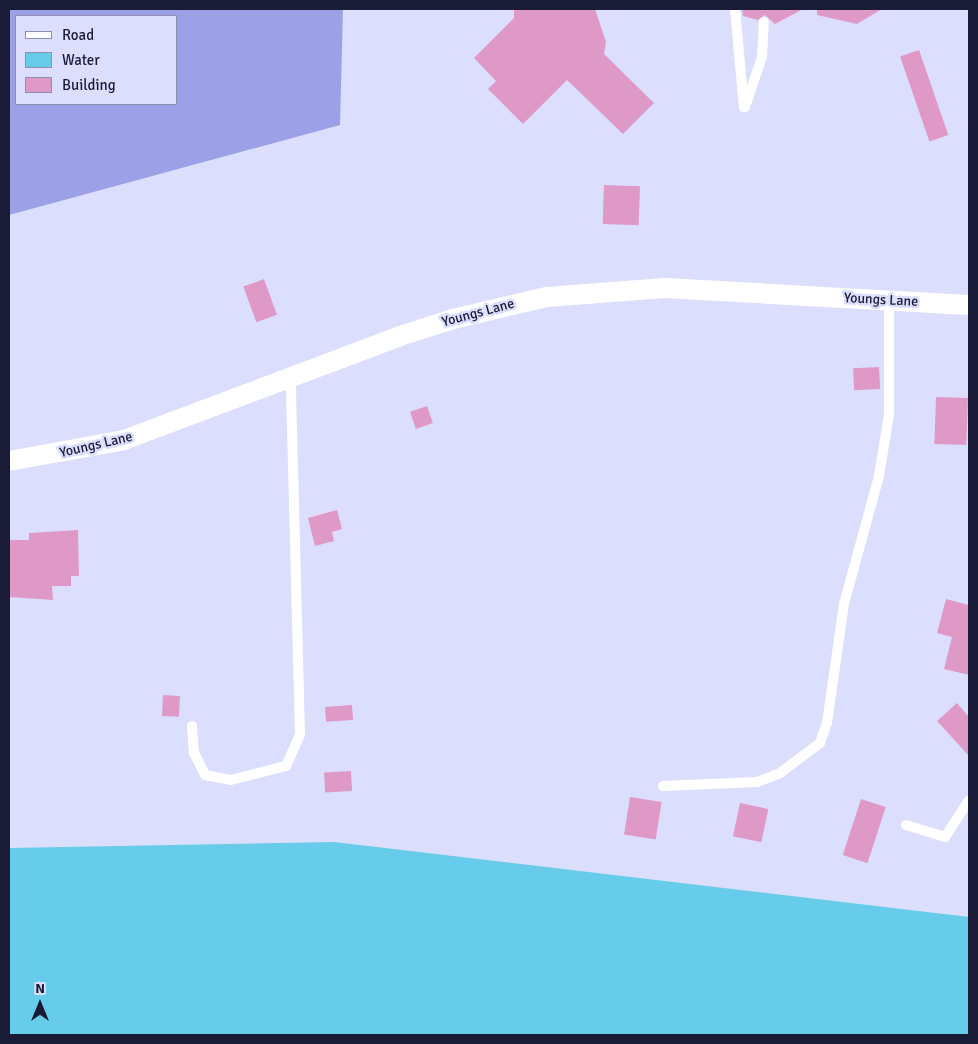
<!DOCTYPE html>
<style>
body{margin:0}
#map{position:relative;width:978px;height:1044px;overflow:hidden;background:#dbdffd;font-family:Signika,sans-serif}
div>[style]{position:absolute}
.forest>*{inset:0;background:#9ba0e7}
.water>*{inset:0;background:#67cbea}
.building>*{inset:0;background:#df99c7;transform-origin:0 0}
.lane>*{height:10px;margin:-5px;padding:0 5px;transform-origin:5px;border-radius:5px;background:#fff}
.street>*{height:20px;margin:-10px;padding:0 10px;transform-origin:10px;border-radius:10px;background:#fff}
span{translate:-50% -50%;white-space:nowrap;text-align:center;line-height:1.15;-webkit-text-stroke:5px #dbdffd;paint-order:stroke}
.street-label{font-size:14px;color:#1a1b37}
.frame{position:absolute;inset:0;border:10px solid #1a1b37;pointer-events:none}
.legend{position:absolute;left:15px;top:15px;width:162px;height:90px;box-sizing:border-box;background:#dbdffd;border:1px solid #8e91ae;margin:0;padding:6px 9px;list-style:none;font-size:15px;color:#1a1b37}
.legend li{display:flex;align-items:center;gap:10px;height:25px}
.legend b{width:25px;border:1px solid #8e91ae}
.north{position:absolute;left:15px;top:979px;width:50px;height:50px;-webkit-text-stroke:4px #dbdffd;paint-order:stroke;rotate:0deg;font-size:14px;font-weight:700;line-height:20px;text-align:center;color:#1a1b37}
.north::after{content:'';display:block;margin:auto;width:18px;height:22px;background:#1a1b37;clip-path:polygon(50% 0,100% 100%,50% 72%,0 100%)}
</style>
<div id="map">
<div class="forest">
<i style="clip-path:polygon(evenodd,9px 9px,343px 9px,340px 125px,9px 215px,9px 9px,16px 16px,176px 16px,176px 104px,16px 104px,16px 16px)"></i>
</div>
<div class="water">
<i style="clip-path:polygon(334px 842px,969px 917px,969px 1035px,9px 1035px,9px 848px)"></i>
</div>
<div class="building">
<i style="clip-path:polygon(514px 9px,595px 9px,606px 42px,604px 54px,654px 103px,623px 134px,567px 80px,523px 124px,488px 89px,496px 81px,474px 58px,514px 18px)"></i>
<i style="clip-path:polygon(742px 9px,803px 9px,775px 24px,765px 15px,758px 20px,743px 16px)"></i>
<i style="clip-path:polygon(817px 9px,882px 9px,857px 24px,817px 15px)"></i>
<i style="left:919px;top:50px;width:90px;height:20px;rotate:71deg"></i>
<i style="left:604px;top:185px;width:36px;height:39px;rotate:2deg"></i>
<i style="left:264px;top:279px;width:38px;height:22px;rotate:70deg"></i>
<i style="left:879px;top:367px;width:22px;height:26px;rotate:87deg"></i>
<i style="left:936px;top:397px;width:32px;height:47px;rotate:2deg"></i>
<i style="left:427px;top:406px;width:18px;height:18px;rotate:71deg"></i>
<i style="clip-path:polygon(337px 510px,342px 529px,332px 532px,334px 541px,315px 546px,308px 518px)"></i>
<i style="clip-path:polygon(78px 530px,79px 576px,71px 576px,71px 586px,52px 586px,53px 600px,9px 597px,9px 540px,29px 540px,29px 533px)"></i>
<i style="clip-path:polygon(946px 599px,969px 605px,969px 675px,944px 669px,952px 637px,937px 633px)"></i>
<i style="left:163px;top:695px;width:17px;height:21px;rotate:3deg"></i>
<i style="clip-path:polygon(957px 703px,969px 717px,969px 756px,937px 721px)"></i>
<i style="left:352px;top:705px;width:15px;height:27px;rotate:86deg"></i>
<i style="left:351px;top:771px;width:20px;height:27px;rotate:87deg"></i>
<i style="left:630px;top:797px;width:32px;height:38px;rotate:9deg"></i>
<i style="left:861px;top:799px;width:26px;height:59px;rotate:18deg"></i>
<i style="left:740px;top:803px;width:29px;height:34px;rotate:12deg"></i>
</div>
<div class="lane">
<i style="left:735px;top:9px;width:99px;rotate:84.8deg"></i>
<i style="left:745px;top:107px;width:53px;rotate:-71.2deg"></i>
<i style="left:762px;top:57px;width:35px;rotate:-87deg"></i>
<i style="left:192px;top:726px;width:27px;rotate:86deg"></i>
<i style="left:194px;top:753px;width:25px;rotate:63deg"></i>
<i style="left:205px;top:775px;width:26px;rotate:11deg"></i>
<i style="left:231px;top:780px;width:57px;rotate:-14.3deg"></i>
<i style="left:286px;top:766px;width:35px;rotate:-66deg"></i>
<i style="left:300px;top:734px;width:355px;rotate:-91.5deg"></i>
<i style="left:663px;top:786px;width:94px;rotate:-2.4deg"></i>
<i style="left:757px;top:782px;width:25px;rotate:-21deg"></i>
<i style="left:780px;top:773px;width:50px;rotate:-36.9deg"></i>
<i style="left:820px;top:743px;width:21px;rotate:-71deg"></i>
<i style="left:827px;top:723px;width:120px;rotate:-81.9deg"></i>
<i style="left:844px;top:604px;width:133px;rotate:-74.7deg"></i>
<i style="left:879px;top:476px;width:63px;rotate:-80.8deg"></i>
<i style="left:889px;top:414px;width:114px;rotate:-90deg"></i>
<i style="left:906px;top:825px;width:41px;rotate:17.1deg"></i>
<i style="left:945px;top:837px;width:44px;rotate:-57deg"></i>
</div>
<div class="street">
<i style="left:9px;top:461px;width:117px;rotate:-10.3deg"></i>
<i style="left:124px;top:440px;width:295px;rotate:-20.6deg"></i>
<i style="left:400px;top:336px;width:56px;rotate:-17.8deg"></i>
<i style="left:453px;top:319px;width:97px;rotate:-13.2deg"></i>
<i style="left:547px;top:297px;width:118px;rotate:-4.4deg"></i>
<i style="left:665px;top:288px;width:304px;rotate:3.2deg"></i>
</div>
<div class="street-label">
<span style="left:881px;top:300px;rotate:3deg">Youngs Lane</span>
<span style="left:478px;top:313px;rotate:-15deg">Youngs Lane</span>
<span style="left:96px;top:445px;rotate:-13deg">Youngs Lane</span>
</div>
<div class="frame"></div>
<ul class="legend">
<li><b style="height:6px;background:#fff"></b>Road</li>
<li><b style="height:14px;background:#67cbea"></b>Water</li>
<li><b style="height:14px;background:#df99c7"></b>Building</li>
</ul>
<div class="north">N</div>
</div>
